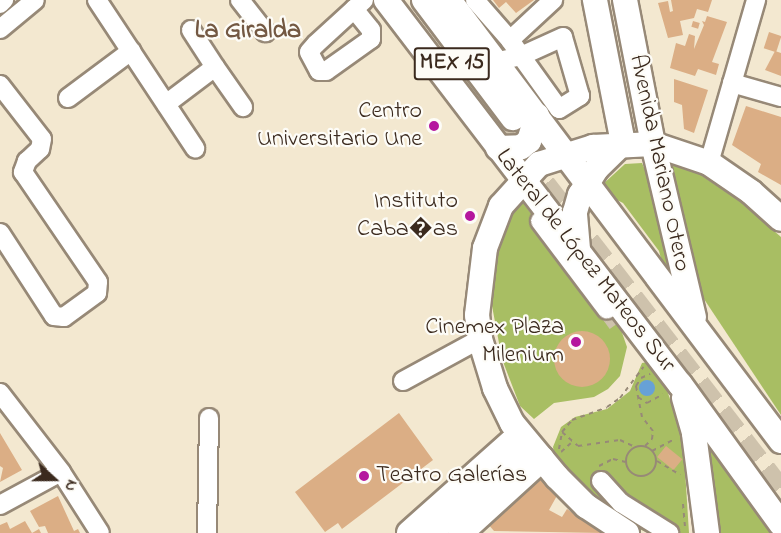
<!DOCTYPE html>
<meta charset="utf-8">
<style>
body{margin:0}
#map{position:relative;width:781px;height:533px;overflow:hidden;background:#f3e8d0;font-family:"Indie Flower",sans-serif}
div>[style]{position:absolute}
.green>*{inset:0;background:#a8be63}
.water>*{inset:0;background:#67a1d7}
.round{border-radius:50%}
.building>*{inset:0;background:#dbae85;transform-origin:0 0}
.minor-tunnel>*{height:18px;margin-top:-9px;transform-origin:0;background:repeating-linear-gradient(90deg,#cec2ac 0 18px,transparent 0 27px)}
.major-tunnel>*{height:24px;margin-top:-12px;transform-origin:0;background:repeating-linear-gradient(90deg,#cec2ac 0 24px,transparent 0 36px)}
.path>*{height:2px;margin-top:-1px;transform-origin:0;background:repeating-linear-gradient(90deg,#978977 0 4.5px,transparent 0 9px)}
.path>.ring{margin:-1px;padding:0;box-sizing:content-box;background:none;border:2px solid #978977;border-radius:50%}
.roads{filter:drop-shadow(2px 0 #978977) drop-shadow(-2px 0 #978977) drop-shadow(0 2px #978977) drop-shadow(0 -2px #978977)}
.minor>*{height:18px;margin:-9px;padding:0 9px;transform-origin:9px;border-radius:9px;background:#fff}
.major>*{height:24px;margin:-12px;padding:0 12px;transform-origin:12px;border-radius:12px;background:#fff}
.dots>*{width:16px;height:16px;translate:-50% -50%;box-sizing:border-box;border:3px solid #fdfcf7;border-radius:50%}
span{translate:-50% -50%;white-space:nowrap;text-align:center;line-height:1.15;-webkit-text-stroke:4.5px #fdfcf7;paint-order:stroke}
.shield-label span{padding:2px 4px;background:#fdfcf7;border:2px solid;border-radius:4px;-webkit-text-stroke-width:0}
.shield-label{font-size:22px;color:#3b2a1e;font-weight:700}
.poi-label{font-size:24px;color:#3b2a1e}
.right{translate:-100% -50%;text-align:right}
.left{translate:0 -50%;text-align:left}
.street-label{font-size:24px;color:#3b2a1e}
.neighbourhood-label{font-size:26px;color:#735842;font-weight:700}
.north{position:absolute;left:24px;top:449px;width:60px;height:60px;-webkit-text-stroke:4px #fdfcf7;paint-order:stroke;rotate:111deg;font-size:16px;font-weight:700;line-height:24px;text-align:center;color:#3b2a1e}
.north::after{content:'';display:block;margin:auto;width:21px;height:27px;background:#3b2a1e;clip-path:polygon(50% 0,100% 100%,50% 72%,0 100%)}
</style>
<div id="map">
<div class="green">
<i style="clip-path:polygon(666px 162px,698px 173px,741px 202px,781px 237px,781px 415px,698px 290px)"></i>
<i style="clip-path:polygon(642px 163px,645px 170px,671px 274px,664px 270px,659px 251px,623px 203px,607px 195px,602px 185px,625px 164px)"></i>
<i style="clip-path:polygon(520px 199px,614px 323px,619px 324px,627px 347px,620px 376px,608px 389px,594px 397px,554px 403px,534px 419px,520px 406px,502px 359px,489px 290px,491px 255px,503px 218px)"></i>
<i style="clip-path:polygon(648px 362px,665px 384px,683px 438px,689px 533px,649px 533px,634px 527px,607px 512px,555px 458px,553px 447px,561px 427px,575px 417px,607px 409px,630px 391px,642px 363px)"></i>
<i style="clip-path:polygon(702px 433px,764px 523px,781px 533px,715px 533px)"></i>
</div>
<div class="water">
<i class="round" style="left:639px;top:380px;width:16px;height:16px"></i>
</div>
<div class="building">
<i style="clip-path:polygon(493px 0,534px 0,516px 13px,506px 2px,499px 8px)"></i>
<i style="clip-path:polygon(671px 0,712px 0,708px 12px,697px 9px,694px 18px,680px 21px,683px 35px,668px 38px,658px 3px,668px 1px,670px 12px,673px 11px)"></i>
<i style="clip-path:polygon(707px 16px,727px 22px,712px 62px,719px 64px,716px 75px,698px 69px,695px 76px,670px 68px,676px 43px,685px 46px,689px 34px,695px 36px,694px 49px,704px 25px,702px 21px,705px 22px)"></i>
<i style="left:693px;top:21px;width:7px;height:6px;rotate:16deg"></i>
<i style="left:769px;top:32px;width:13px;height:17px;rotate:18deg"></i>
<i style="clip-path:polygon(775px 51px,781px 53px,781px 76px,765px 70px)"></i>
<i style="clip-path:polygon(674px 79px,708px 90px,694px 133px,684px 129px,682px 105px,674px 102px)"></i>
<i style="clip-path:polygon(746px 106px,781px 117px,781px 185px,758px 172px,761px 164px,732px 145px)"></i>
<i class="round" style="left:554px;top:331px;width:56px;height:56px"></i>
<i style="clip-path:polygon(399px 413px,433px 460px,342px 529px,338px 523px,325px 532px,295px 492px)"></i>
<i style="clip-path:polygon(0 433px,22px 470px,0 482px,3px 468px,0 466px)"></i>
<i style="left:666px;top:446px;width:21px;height:14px;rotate:39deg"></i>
<i style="clip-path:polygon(542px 476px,559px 492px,549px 510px,562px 517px,567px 509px,603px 533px,494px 531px,488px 524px)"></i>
<i style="clip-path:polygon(58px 496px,74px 531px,78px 529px,80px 533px,48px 533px,45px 526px,39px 527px,30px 511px)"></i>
<i style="clip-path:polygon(25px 521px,32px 533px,39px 529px,41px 533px,0 533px,0 525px,7px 522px,10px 529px)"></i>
</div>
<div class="minor-tunnel">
<i style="left:607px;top:310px;width:17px;rotate:54deg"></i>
</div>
<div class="major-tunnel">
<i style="left:500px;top:128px;width:460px;rotate:52.3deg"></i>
</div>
<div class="path">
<i style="left:638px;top:397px;width:11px;rotate:34deg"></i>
<i style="left:647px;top:403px;width:18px;rotate:-29deg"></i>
<i style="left:562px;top:432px;width:16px;rotate:-50deg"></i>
<i style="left:572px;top:420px;width:37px;rotate:-20deg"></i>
<i style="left:607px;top:407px;width:16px;rotate:-35deg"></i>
<i style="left:620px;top:398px;width:39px;rotate:-53deg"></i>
<i class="ring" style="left:626px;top:446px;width:28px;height:28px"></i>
<i style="left:645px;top:446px;width:10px;rotate:-45deg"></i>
<i style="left:652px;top:439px;width:8px;rotate:-83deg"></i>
<i style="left:653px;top:431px;width:18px;rotate:-128deg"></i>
<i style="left:642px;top:417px;width:32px;rotate:-101deg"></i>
<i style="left:636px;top:386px;width:9px;rotate:-58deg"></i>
<i style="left:641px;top:378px;width:10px;rotate:-24deg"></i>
<i style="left:559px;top:449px;width:17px;rotate:-80deg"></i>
<i style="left:562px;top:432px;width:21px;rotate:41deg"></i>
<i style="left:578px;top:446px;width:42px;rotate:-8.1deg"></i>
<i style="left:620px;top:440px;width:17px;rotate:25deg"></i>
<i style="left:652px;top:451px;width:26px;rotate:-28deg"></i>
<i style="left:561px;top:452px;width:13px;rotate:-42deg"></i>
<i style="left:657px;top:461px;width:27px;rotate:31deg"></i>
<i style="left:599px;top:466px;width:16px;rotate:-27deg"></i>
<i style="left:613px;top:459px;width:13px;rotate:13deg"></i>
<i style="left:683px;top:504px;width:24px;rotate:85deg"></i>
</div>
<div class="roads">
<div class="minor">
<i style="left:97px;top:0;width:178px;rotate:56.5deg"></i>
<i style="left:240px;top:0;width:41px;rotate:52deg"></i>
<i style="left:475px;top:0;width:53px;rotate:48.8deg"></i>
<i style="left:510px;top:40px;width:19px;rotate:55deg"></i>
<i style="left:521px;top:56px;width:65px;rotate:54.4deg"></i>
<i style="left:559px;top:109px;width:25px;rotate:-32deg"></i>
<i style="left:580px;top:96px;width:61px;rotate:-106.1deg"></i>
<i style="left:563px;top:37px;width:46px;rotate:155.7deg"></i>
<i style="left:521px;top:56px;width:26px;rotate:167deg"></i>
<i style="left:0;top:4px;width:6px;rotate:-45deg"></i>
<i style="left:354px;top:9px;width:27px;rotate:51deg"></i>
<i style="left:371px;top:30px;width:9px;rotate:90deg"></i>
<i style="left:371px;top:39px;width:55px;rotate:144.6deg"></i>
<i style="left:326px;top:71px;width:7px;rotate:180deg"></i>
<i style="left:319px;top:71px;width:21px;rotate:-118deg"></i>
<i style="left:309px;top:52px;width:11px;rotate:-49deg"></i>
<i style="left:316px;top:44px;width:65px;rotate:-42.5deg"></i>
<i style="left:0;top:29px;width:45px;rotate:-39.6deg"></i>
<i style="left:510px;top:40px;width:59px;rotate:-42.9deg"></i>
<i style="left:215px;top:67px;width:49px;rotate:55deg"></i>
<i style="left:732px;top:83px;width:51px;rotate:15.9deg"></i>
<i style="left:0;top:85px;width:68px;rotate:52.1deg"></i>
<i style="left:42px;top:139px;width:10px;rotate:101deg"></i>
<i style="left:40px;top:149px;width:18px;rotate:137deg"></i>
<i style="left:27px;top:161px;width:12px;rotate:110deg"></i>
<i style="left:23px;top:172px;width:133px;rotate:55.7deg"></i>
<i style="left:98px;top:282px;width:11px;rotate:95deg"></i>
<i style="left:97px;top:293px;width:41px;rotate:144deg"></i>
<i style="left:64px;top:317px;width:10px;rotate:-174deg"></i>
<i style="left:54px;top:316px;width:99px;rotate:-123deg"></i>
<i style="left:68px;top:98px;width:79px;rotate:-36.7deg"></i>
<i style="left:166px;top:104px;width:61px;rotate:-37.1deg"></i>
<i style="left:215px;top:67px;width:44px;rotate:-123deg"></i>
<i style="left:709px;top:163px;width:170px;rotate:-73.9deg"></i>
<i style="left:540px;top:221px;width:111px;rotate:53deg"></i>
<i style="left:403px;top:381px;width:88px;rotate:-28.6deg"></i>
<i style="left:0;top:393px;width:100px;rotate:52.3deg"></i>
<i style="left:61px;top:472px;width:72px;rotate:57.4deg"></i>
<i style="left:601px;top:481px;width:30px;rotate:48deg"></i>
<i style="left:621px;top:503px;width:57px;rotate:32deg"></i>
<i style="left:0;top:505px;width:69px;rotate:-28.4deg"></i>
<i style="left:207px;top:533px;width:115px;rotate:-89deg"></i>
<i style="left:435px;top:533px;width:110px;rotate:-40.9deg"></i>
<i style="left:518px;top:461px;width:9px;rotate:-131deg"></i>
<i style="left:512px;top:454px;width:23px;rotate:139deg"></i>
</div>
<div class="major">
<i style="left:386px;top:0;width:484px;rotate:52.6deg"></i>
<i style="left:680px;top:384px;width:173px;rotate:54.2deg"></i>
<i style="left:424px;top:0;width:148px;rotate:53deg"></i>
<i style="left:449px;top:0;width:552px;rotate:53.03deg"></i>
<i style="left:625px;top:0;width:147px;rotate:79deg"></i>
<i style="left:653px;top:144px;width:178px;rotate:76.7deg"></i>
<i style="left:498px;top:148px;width:23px;rotate:-2deg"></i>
<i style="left:521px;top:147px;width:10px;rotate:-37deg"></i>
<i style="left:529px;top:141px;width:27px;rotate:-73deg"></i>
<i style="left:578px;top:249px;width:37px;rotate:-95deg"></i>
<i style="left:575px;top:212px;width:18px;rotate:-74deg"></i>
<i style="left:580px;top:195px;width:32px;rotate:-58deg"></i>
<i style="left:597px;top:168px;width:36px;rotate:-44deg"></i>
<i style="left:623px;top:143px;width:146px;rotate:-101.1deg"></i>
<i style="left:684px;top:398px;width:37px;rotate:74deg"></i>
<i style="left:694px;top:434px;width:100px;rotate:82.5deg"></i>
<i style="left:409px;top:533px;width:149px;rotate:-41.7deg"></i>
<i style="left:461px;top:533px;width:110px;rotate:-42.4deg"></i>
<i style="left:627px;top:533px;width:49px;rotate:-146.6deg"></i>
<i style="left:586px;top:506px;width:41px;rotate:-135deg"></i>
<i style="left:557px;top:477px;width:70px;rotate:-129.8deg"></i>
<i style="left:512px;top:423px;width:39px;rotate:-116deg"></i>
<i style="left:495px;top:388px;width:51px;rotate:-107deg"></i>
<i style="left:480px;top:339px;width:24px;rotate:-97deg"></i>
<i style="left:477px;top:315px;width:67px;rotate:-83.2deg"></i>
<i style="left:485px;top:248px;width:45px;rotate:-69.1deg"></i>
<i style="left:501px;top:206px;width:57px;rotate:-47.9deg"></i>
<i style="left:539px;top:164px;width:57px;rotate:-17.5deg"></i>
<i style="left:593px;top:147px;width:60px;rotate:-2.9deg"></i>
<i style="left:653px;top:144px;width:59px;rotate:18.7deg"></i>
<i style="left:709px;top:163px;width:51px;rotate:34.6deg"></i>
<i style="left:751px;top:192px;width:40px;rotate:42deg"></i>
</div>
</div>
<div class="dots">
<i style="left:434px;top:126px;background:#b5179e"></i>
<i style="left:470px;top:216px;background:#b5179e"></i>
<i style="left:576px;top:342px;background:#b5179e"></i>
<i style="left:364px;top:476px;background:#b5179e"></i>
</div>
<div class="shield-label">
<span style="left:452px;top:64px">MEX 15</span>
</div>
<div class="poi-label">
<span class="right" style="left:422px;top:126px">Centro<br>Universitario Une</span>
<span class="right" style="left:458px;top:216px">Instituto<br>Caba�as</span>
<span class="right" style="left:564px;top:342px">Cinemex Plaza<br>Milenium</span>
<span class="left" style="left:376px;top:476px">Teatro Galerías</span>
</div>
<div class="street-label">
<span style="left:659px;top:163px;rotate:78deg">Avenida Mariano Otero</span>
<span style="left:585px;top:261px;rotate:52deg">Lateral de López Mateos Sur</span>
</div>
<div class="neighbourhood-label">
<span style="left:248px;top:32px">La Giralda</span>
</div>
<div class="north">N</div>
</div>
